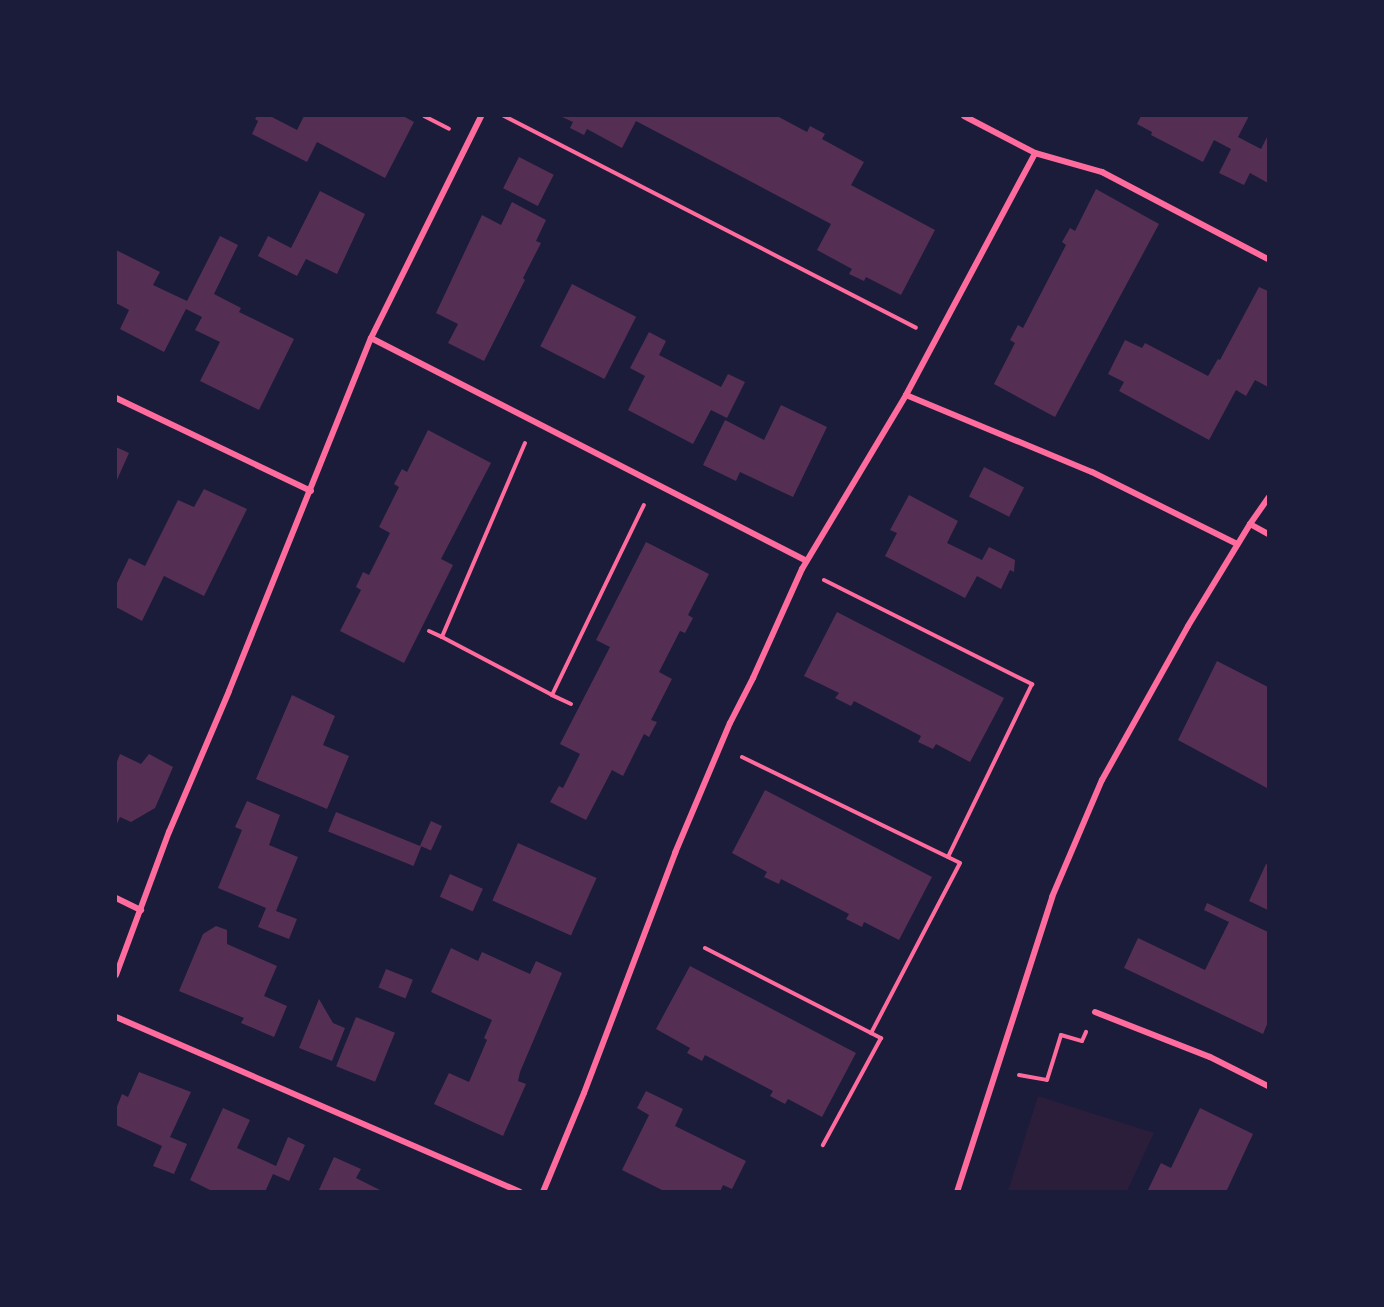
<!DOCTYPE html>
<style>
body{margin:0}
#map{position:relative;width:1384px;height:1307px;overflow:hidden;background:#1b1b3a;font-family:Rubik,sans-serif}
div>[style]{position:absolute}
.green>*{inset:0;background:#2a1e3b}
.building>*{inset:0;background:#542f53;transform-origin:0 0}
.path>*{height:4px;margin:-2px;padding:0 2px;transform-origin:2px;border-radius:2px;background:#ff6b9d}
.minor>*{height:6px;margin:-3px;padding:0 3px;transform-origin:3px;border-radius:3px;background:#ff6b9d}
span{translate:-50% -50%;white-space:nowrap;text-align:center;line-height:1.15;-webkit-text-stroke:6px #1b1b3a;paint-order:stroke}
.frame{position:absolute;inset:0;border:117px solid #1b1b3a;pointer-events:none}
</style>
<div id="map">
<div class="green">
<i style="clip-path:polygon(1038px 1096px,1154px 1133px,1127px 1191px,1008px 1191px)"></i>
</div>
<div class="building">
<i style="clip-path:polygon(257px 116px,270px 116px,297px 130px,304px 116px,403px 116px,414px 122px,385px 178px,317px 142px,307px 162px,252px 134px,258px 121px,255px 119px)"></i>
<i style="clip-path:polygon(560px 116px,777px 116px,807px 132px,810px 126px,825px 134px,822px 139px,864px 162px,851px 185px,935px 230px,901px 295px,866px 277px,864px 281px,849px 274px,852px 269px,817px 250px,831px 224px,636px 121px,622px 148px,587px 129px,584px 135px,570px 128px,573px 122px)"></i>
<i style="clip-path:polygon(1141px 116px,1249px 116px,1238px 137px,1261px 149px,1268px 135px,1268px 183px,1250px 173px,1244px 185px,1219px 173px,1231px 149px,1214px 140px,1203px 162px,1151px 135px,1152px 132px,1137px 124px)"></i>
<i style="left:519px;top:157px;width:39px;height:35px;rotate:27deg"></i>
<i style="clip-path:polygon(1096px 189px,1159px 224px,1055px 417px,994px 384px,1015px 343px,1010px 340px,1018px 325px,1023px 328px,1066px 245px,1062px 242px,1070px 228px,1075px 231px)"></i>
<i style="clip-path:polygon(320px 191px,365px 214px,337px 274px,306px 259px,297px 276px,258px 256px,268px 236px,291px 248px)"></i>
<i style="clip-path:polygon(512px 202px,546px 220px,536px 241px,541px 243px,523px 278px,525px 280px,484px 361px,448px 343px,458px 324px,436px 313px,482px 215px,501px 225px)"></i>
<i style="clip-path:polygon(220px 236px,238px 245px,214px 294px,241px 308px,239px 312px,294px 339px,259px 410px,200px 381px,220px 342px,195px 330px,202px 317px,186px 309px,164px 352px,120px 329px,129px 310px,116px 303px,116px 250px,160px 272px,153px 285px,187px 301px)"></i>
<i style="left:572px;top:284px;width:72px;height:70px;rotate:27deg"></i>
<i style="clip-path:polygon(1259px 287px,1268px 291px,1268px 387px,1255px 380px,1246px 396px,1236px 390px,1209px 440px,1119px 391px,1124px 382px,1108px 374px,1125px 340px,1142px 348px,1145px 343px,1208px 376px,1218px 359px,1220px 360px)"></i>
<i style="clip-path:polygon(649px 332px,666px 341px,659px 355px,721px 387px,728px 374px,745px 382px,727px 418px,711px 410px,693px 444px,628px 410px,645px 376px,630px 368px)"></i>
<i style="clip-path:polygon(781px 405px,827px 427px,793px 497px,740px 472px,736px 481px,703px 465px,725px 420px,764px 440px)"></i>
<i style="clip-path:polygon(428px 430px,491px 463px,441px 559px,453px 565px,404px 663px,340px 631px,361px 590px,356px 587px,363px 572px,369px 575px,390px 533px,379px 527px,399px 487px,394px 484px,402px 469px,407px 472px)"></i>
<i style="clip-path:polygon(116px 447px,129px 453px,116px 482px)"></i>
<i style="left:984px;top:467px;width:45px;height:33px;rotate:27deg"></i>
<i style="clip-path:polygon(204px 489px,247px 509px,204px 596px,164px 576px,142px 621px,116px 607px,116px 585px,129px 558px,145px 566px,178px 500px,194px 507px)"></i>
<i style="clip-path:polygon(909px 495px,958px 521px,947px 543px,982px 560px,989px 547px,1015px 560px,1014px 572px,1010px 570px,1001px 589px,977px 576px,965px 598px,885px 556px,897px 533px,890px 530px)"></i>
<i style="clip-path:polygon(646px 542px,709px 574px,688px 615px,693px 618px,685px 633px,680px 631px,659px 672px,672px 679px,651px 720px,657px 722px,649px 737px,644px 734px,623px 776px,612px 770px,586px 820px,550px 802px,559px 786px,563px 788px,580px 754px,560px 744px,610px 647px,596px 640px)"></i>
<i style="clip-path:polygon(837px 612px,1004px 698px,970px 762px,936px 744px,933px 749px,918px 742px,921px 736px,854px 701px,851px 706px,835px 698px,839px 693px,804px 676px)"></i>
<i style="clip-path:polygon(1217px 661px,1268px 687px,1267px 788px,1178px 740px)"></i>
<i style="clip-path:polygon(292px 695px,335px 716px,323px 745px,349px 756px,327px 809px,256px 779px)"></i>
<i style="clip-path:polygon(120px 754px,141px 764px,149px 754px,173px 767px,155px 808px,131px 822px,120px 817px,116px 826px,116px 764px)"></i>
<i style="clip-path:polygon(765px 790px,932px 877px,899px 940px,864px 922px,862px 927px,846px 919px,849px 914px,781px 879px,779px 884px,764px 877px,767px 872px,732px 853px)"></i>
<i style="clip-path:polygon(247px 801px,280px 815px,269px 845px,298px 857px,276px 911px,297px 919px,289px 939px,258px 927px,266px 908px,218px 888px,242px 830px,235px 827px)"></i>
<i style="left:336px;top:812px;width:92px;height:21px;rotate:22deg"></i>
<i style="left:431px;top:821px;width:12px;height:27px;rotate:24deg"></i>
<i style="left:518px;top:843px;width:86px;height:63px;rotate:24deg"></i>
<i style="clip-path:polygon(1266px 864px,1268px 865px,1268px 910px,1249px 901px)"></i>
<i style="left:450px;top:874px;width:36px;height:25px;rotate:24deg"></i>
<i style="clip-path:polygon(1207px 903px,1268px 932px,1268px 1022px,1263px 1034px,1124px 968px,1138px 938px,1205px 970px,1229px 922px,1204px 910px)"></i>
<i style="clip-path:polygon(216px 926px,227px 930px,227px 944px,277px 966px,264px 996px,287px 1006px,274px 1037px,241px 1023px,244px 1018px,179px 991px,203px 934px)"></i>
<i style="clip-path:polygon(451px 948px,478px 961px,482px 952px,530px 974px,536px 961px,562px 973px,520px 1072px,518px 1081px,526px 1084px,503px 1136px,434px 1104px,449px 1073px,469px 1082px,487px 1040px,484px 1038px,492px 1020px,431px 992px)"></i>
<i style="clip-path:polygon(690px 966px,856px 1053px,822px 1117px,788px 1099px,785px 1104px,770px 1096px,773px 1091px,705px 1055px,702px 1061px,687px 1053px,690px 1048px,656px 1029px)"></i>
<i style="left:386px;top:969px;width:29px;height:20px;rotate:22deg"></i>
<i style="clip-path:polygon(319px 999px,333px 1023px,345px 1028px,332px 1061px,299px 1048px)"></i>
<i style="left:356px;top:1017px;width:42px;height:53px;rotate:22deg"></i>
<i style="clip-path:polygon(139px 1072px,191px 1092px,170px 1137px,187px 1144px,174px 1174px,153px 1166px,162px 1146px,116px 1125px,116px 1109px,122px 1094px,128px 1097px)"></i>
<i style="clip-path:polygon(646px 1091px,683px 1109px,675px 1126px,746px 1161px,732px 1189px,723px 1185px,720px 1192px,666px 1192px,622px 1170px,649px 1115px,637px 1108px)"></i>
<i style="clip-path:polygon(223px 1108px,250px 1120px,237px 1148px,276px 1166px,288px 1137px,305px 1145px,289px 1181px,273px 1174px,265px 1192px,214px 1192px,190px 1180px)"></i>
<i style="clip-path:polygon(1200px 1108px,1253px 1134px,1226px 1192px,1147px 1192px,1161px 1163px,1171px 1168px)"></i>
<i style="clip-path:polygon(334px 1157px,361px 1169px,356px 1178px,384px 1192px,318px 1192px)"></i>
</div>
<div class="path">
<i style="left:424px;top:116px;width:28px;rotate:27deg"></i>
<i style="left:504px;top:116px;width:463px;rotate:27.2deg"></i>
<i style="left:525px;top:443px;width:211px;rotate:113.2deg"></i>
<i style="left:442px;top:637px;width:124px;rotate:27.8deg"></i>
<i style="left:824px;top:580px;width:233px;rotate:26.6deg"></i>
<i style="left:1032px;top:684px;width:192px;rotate:115.9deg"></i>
<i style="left:429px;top:631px;width:14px;rotate:25deg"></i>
<i style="left:571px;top:704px;width:21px;rotate:-155deg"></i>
<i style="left:552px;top:695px;width:211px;rotate:-64.2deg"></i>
<i style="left:742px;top:757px;width:242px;rotate:25.9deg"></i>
<i style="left:960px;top:863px;width:192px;rotate:117.6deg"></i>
<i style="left:705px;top:948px;width:198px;rotate:27.1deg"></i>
<i style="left:881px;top:1038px;width:122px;rotate:118.5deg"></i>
<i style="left:1019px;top:1075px;width:28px;rotate:10deg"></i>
<i style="left:1047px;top:1080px;width:47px;rotate:-72.7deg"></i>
<i style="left:1061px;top:1035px;width:22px;rotate:16deg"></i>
<i style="left:1082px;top:1041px;width:10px;rotate:-66deg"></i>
</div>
<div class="minor">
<i style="left:964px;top:116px;width:80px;rotate:27.5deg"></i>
<i style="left:1035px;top:153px;width:70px;rotate:15.8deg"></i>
<i style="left:1102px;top:172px;width:187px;rotate:27.7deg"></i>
<i style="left:371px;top:338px;width:489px;rotate:27.1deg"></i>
<i style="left:906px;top:395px;width:201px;rotate:22.5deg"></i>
<i style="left:1092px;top:472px;width:162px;rotate:26.4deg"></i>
<i style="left:116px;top:398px;width:216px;rotate:25.5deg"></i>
<i style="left:1250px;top:524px;width:21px;rotate:29deg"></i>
<i style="left:116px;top:898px;width:28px;rotate:26deg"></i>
<i style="left:116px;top:975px;width:153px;rotate:-69.7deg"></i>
<i style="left:169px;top:832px;width:153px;rotate:-66.9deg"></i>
<i style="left:229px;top:691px;width:380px;rotate:-68.1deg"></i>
<i style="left:371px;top:338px;width:248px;rotate:-63.6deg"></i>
<i style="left:1095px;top:1012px;width:123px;rotate:21.4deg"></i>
<i style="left:1210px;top:1057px;width:65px;rotate:26.6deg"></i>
<i style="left:116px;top:1017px;width:440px;rotate:23.4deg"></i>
<i style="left:543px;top:1192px;width:107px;rotate:-67.5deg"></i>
<i style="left:584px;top:1093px;width:257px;rotate:-69.2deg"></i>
<i style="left:675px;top:853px;width:141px;rotate:-67.1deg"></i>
<i style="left:730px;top:723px;width:51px;rotate:-62.9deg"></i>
<i style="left:753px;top:678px;width:120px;rotate:-65.8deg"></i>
<i style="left:802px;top:569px;width:203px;rotate:-59.1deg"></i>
<i style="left:906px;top:395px;width:274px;rotate:-61.9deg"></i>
<i style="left:957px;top:1192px;width:310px;rotate:-72.1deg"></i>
<i style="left:1052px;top:897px;width:127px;rotate:-66.9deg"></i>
<i style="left:1102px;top:780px;width:176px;rotate:-60.8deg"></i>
<i style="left:1188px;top:626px;width:119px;rotate:-58.7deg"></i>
<i style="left:1250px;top:524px;width:32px;rotate:-55deg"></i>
</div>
<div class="frame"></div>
</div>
